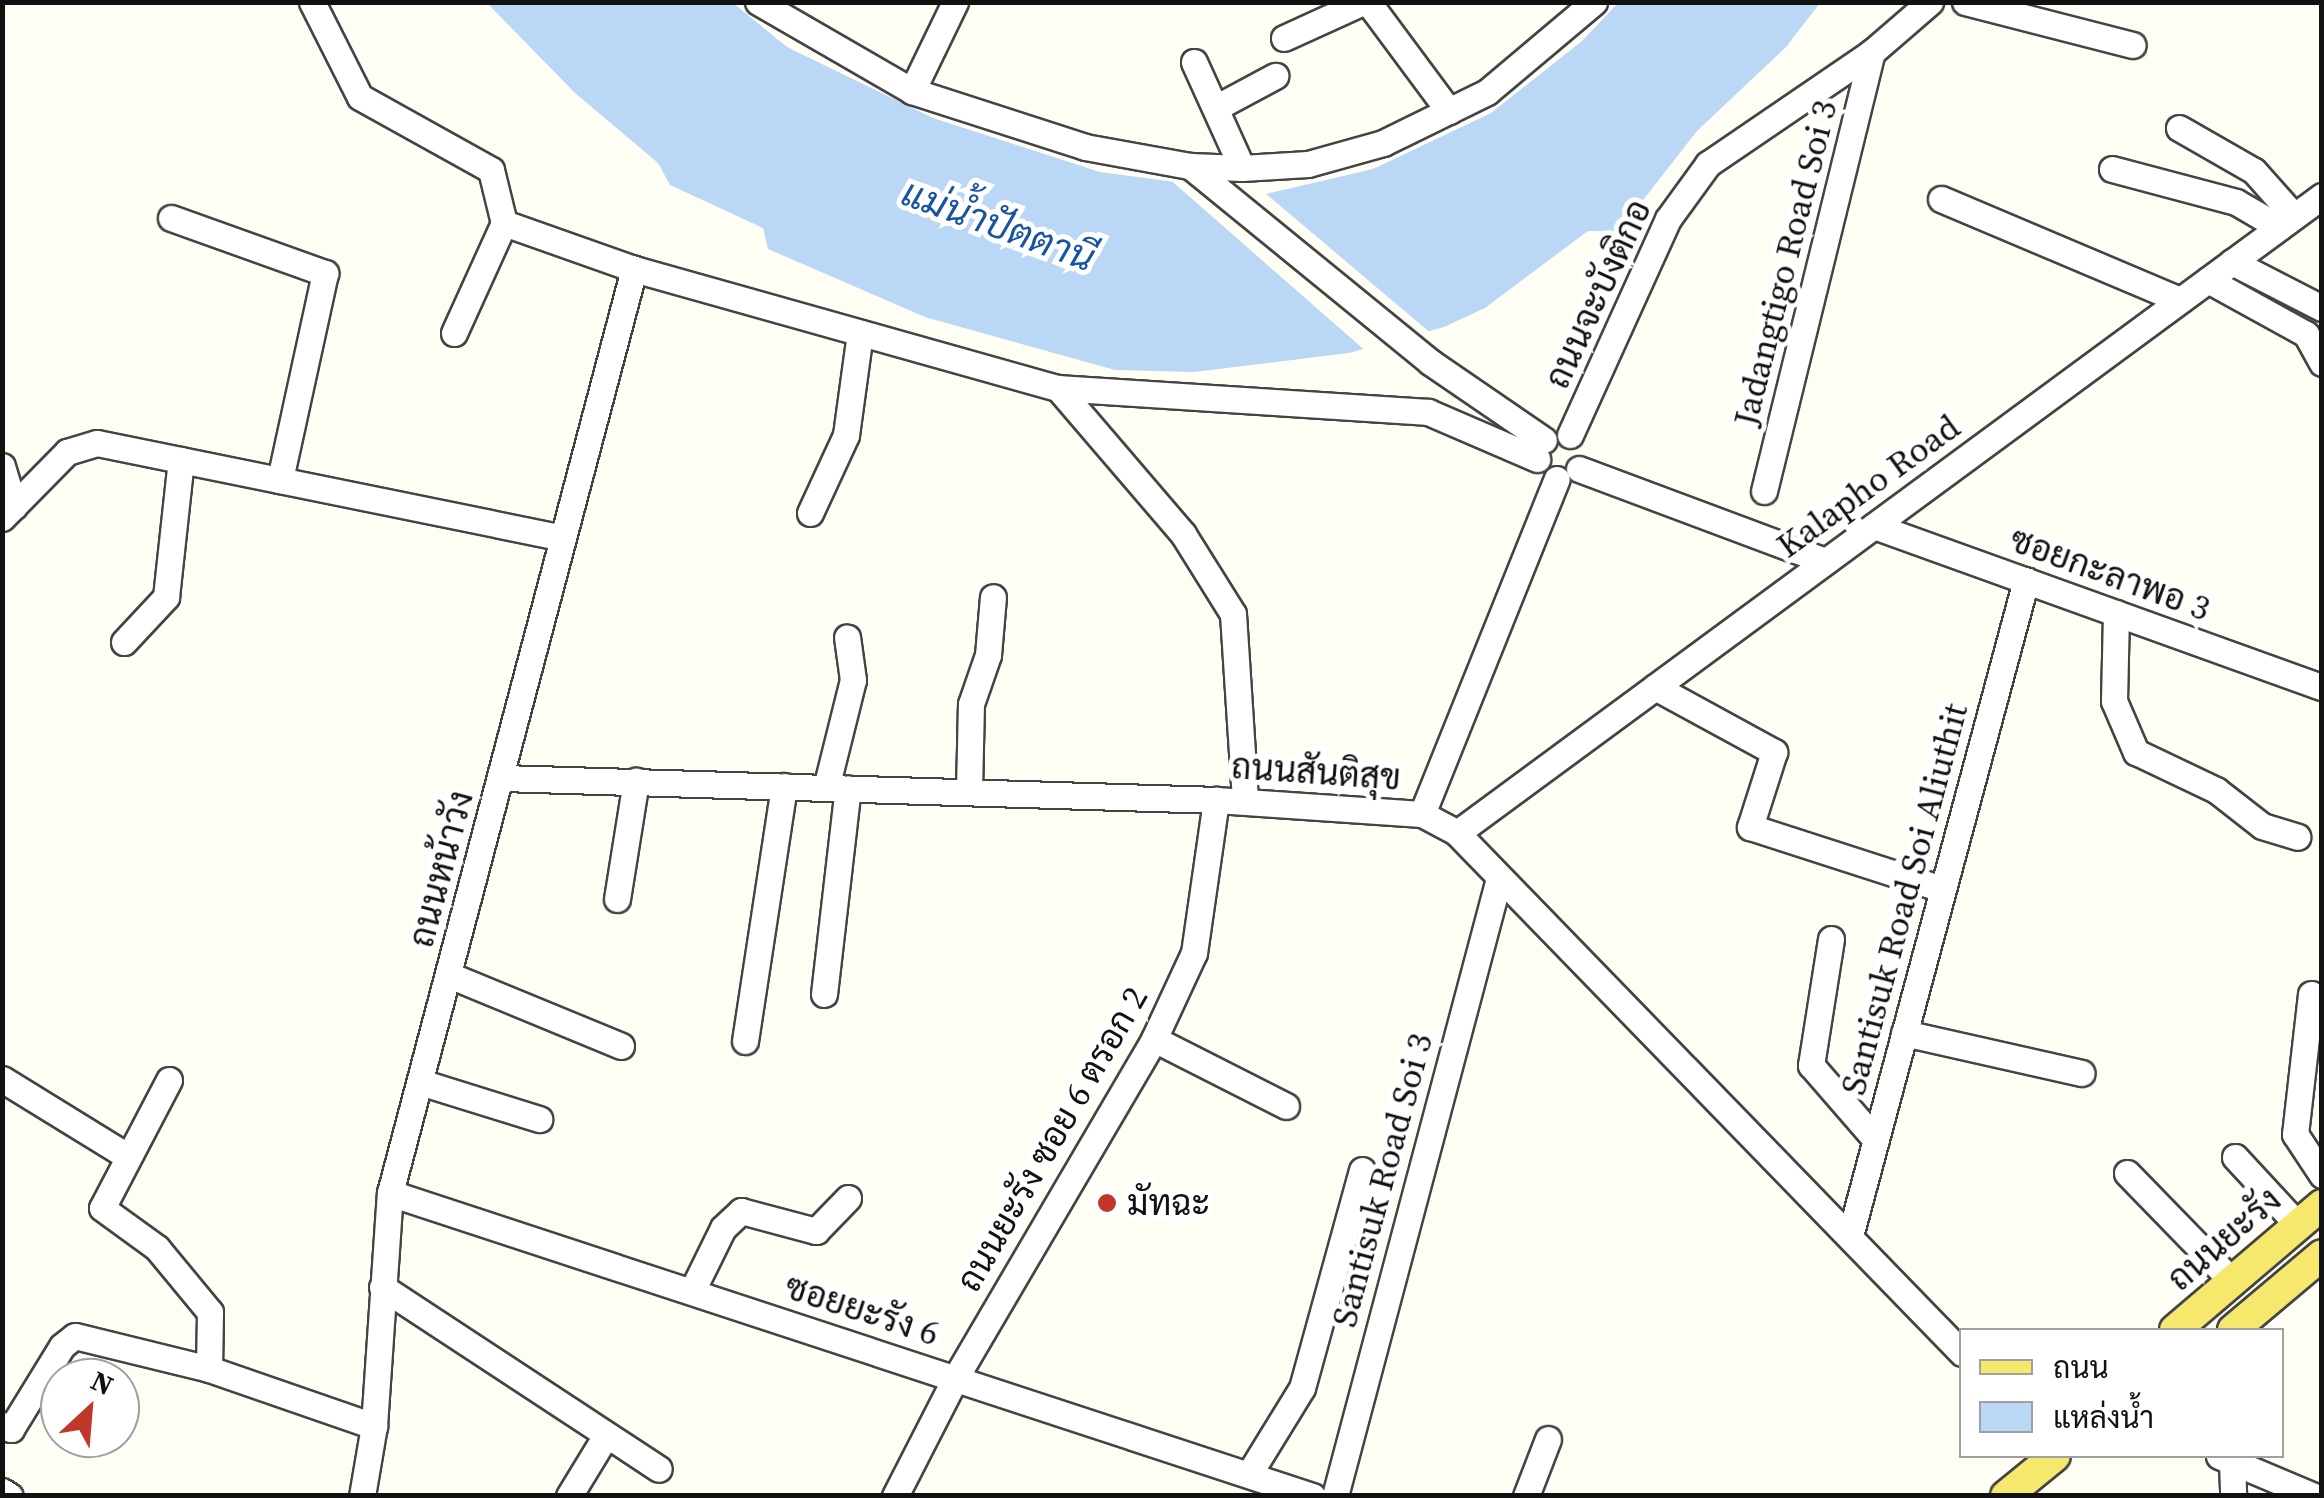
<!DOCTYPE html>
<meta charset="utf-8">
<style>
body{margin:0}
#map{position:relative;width:2324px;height:1498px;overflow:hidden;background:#fffef5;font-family:"Source Serif 4",Sarabun,serif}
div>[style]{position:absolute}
.water>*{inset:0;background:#bad7f6}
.pier>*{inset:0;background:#fffef5}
.roads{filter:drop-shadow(2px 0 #444) drop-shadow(-2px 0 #444) drop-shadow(0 2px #444) drop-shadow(0 -2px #444)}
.minor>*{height:25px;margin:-12.5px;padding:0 12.5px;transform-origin:12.5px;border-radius:12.5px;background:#fff}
.major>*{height:30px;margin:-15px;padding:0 15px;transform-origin:15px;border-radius:15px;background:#f6e86d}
.dots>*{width:28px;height:28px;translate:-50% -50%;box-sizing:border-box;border:5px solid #fff;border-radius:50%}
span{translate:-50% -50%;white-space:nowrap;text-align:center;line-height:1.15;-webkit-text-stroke:10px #fff;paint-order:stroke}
.street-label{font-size:35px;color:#111}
.poi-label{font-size:35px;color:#111}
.left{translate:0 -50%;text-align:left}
.water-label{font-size:38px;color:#1954a3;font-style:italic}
.frame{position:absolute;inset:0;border:5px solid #111;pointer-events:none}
.legend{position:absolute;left:1959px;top:1328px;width:325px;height:130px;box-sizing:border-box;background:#fff;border:2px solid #a0a0a0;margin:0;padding:12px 18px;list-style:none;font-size:30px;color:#111}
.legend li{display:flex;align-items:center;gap:20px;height:50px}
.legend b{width:50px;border:2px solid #a0a0a0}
.north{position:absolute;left:40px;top:1358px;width:100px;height:100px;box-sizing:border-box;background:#fff;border:2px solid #a0a0a0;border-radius:50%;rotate:26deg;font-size:28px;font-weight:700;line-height:40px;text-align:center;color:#111}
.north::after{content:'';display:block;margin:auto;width:35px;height:45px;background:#c13729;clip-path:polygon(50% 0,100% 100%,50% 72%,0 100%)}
</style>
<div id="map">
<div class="water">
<i style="clip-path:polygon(487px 3px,733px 3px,787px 47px,933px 118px,1100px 172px,1266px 194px,1373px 169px,1491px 113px,1582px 41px,1618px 3px,1820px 3px,1786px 47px,1697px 131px,1619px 231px,1588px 231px,1485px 308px,1444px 327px,1349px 353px,1194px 372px,1115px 370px,925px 317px,768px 249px,763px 228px,670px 185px,658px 163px,575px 93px)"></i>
</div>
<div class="pier">
<i style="clip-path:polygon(1166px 176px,1259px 188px,1433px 335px,1368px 353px)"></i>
</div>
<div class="roads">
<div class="minor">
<i style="left:312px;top:2px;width:106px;rotate:63.2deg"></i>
<i style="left:360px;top:97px;width:150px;rotate:29.1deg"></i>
<i style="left:491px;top:170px;width:55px;rotate:76.2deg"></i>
<i style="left:504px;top:223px;width:138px;rotate:19.5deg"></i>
<i style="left:634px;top:269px;width:440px;rotate:15.7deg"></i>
<i style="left:1058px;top:388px;width:371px;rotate:3.7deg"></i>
<i style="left:1428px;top:412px;width:119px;rotate:23.3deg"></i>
<i style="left:758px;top:2px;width:178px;rotate:30deg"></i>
<i style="left:912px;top:91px;width:182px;rotate:17.9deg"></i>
<i style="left:1085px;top:147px;width:107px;rotate:10.3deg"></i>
<i style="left:1190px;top:166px;width:52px;rotate:2.2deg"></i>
<i style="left:1242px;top:168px;width:66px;rotate:-3.5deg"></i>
<i style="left:1308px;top:164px;width:78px;rotate:-15.6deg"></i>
<i style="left:1383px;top:143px;width:116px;rotate:-26.1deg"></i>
<i style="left:1487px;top:92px;width:140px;rotate:-40.1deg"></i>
<i style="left:1368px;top:2px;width:136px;rotate:53.4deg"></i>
<i style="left:1965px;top:2px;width:173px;rotate:14.4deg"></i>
<i style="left:1284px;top:38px;width:87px;rotate:-24.5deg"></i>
<i style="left:1194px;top:62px;width:116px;rotate:65.6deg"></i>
<i style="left:912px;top:91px;width:99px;rotate:-64.2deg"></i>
<i style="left:1219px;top:106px;width:64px;rotate:-28.2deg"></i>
<i style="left:2179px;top:128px;width:86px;rotate:29.8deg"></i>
<i style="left:2254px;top:171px;width:60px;rotate:48.4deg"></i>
<i style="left:1190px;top:166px;width:310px;rotate:39.2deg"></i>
<i style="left:1430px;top:362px;width:138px;rotate:34.4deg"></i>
<i style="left:2112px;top:169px;width:128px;rotate:14.9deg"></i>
<i style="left:2236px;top:202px;width:50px;rotate:30.2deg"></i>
<i style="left:1941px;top:199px;width:259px;rotate:22.9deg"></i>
<i style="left:171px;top:218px;width:164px;rotate:19.7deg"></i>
<i style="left:325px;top:273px;width:212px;rotate:102.3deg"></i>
<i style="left:2232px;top:262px;width:101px;rotate:27.1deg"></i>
<i style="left:2208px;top:280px;width:112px;rotate:28.9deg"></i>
<i style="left:2306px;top:334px;width:33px;rotate:61deg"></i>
<i style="left:454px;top:333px;width:121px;rotate:-65.6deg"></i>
<i style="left:1058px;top:388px;width:192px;rotate:49.4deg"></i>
<i style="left:1183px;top:534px;width:94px;rotate:58deg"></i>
<i style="left:1233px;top:614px;width:188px;rotate:86.3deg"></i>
<i style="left:1570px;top:435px;width:237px;rotate:-65.6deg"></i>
<i style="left:1668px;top:219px;width:68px;rotate:-54deg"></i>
<i style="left:1708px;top:164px;width:199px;rotate:-34.3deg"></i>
<i style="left:1872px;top:52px;width:77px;rotate:-40.8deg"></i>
<i style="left:2px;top:466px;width:42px;rotate:73.3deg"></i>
<i style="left:1579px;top:469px;width:263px;rotate:20.5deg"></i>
<i style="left:1764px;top:491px;width:452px;rotate:-76.2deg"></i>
<i style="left:810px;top:513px;width:86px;rotate:-65.2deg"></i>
<i style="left:846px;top:435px;width:103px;rotate:-82.2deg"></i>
<i style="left:2px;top:518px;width:93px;rotate:-45.4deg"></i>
<i style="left:67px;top:452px;width:31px;rotate:-17deg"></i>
<i style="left:97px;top:443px;width:471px;rotate:11.5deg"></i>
<i style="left:1874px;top:526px;width:476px;rotate:19.8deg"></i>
<i style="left:2116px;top:613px;width:88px;rotate:91.3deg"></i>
<i style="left:2114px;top:701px;width:56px;rotate:66.7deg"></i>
<i style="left:2136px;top:752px;width:89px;rotate:25.4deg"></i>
<i style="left:2216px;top:790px;width:58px;rotate:38deg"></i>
<i style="left:2262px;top:826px;width:37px;rotate:17deg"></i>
<i style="left:124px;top:642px;width:62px;rotate:-47deg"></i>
<i style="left:166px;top:597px;width:138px;rotate:-83.8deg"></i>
<i style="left:1655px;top:687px;width:136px;rotate:28.6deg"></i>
<i style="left:1774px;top:752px;width:79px;rotate:107.7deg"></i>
<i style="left:1750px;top:827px;width:202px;rotate:17.9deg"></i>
<i style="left:502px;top:778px;width:714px;rotate:1.76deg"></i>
<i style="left:1216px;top:800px;width:206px;rotate:3.9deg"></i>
<i style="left:1422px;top:814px;width:40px;rotate:28deg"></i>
<i style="left:1457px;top:833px;width:725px;rotate:45.84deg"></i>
<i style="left:826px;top:788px;width:111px;rotate:-76deg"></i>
<i style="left:853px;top:680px;width:43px;rotate:-97.9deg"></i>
<i style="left:969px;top:791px;width:87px;rotate:-88.7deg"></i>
<i style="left:971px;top:704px;width:52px;rotate:-70.9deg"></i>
<i style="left:988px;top:655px;width:58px;rotate:-85.1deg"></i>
<i style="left:1422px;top:814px;width:361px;rotate:-68.1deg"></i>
<i style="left:1457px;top:833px;width:1074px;rotate:-36.37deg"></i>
<i style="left:617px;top:899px;width:120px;rotate:-80.9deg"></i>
<i style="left:1831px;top:939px;width:128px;rotate:99deg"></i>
<i style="left:1811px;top:1065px;width:99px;rotate:49.1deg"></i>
<i style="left:449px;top:975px;width:186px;rotate:22.4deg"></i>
<i style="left:824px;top:994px;width:207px;rotate:-83.4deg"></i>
<i style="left:2311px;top:994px;width:141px;rotate:96.5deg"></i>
<i style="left:2295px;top:1134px;width:49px;rotate:56.6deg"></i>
<i style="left:1904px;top:1033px;width:182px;rotate:12.7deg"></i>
<i style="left:1154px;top:1039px;width:148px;rotate:26.9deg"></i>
<i style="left:745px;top:1041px;width:258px;rotate:-81.3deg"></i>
<i style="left:2px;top:1079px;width:147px;rotate:31.6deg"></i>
<i style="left:169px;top:1080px;width:144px;rotate:117.6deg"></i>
<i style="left:102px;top:1208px;width:68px;rotate:36deg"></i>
<i style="left:157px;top:1248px;width:83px;rotate:50.4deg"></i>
<i style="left:210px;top:1312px;width:57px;rotate:91deg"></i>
<i style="left:420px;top:1082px;width:125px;rotate:17.3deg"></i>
<i style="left:2235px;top:1157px;width:93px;rotate:47.2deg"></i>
<i style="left:2127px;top:1173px;width:151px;rotate:45.8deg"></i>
<i style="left:390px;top:1193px;width:971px;rotate:18.19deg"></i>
<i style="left:1850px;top:1236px;width:679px;rotate:-74.98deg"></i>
<i style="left:382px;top:1287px;width:331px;rotate:33.3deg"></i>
<i style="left:692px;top:1291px;width:70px;rotate:-63.8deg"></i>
<i style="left:723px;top:1228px;width:25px;rotate:-43deg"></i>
<i style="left:741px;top:1211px;width:78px;rotate:14.9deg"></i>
<i style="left:816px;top:1231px;width:46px;rotate:-45.9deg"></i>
<i style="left:2px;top:1425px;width:10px;rotate:24deg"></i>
<i style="left:11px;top:1429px;width:97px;rotate:-58.4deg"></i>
<i style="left:62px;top:1346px;width:16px;rotate:-38deg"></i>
<i style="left:75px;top:1336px;width:138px;rotate:13.8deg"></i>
<i style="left:209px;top:1369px;width:175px;rotate:19.1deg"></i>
<i style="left:2219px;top:1456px;width:103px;rotate:22.8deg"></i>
<i style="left:2232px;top:1461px;width:35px;rotate:88deg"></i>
<i style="left:1249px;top:1474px;width:101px;rotate:-58.4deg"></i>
<i style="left:1302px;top:1388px;width:226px;rotate:-74.6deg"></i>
<i style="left:2px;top:1491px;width:9px;rotate:32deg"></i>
<i style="left:362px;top:1496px;width:71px;rotate:-80.3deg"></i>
<i style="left:374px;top:1426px;width:234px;rotate:-86.1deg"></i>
<i style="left:390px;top:1193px;width:956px;rotate:-75.21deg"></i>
<i style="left:569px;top:1496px;width:69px;rotate:-58.6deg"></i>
<i style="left:895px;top:1496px;width:134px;rotate:-62.9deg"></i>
<i style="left:956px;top:1377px;width:392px;rotate:-59.6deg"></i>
<i style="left:1154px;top:1039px;width:95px;rotate:-65.1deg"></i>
<i style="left:1194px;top:953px;width:155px;rotate:-81.8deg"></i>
<i style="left:1335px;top:1496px;width:635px;rotate:-75.13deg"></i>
<i style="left:1526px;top:1496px;width:61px;rotate:-68.9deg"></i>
</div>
<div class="major">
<i style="left:2175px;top:1330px;width:193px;rotate:-40.4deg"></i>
<i style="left:2233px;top:1330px;width:116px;rotate:-40.1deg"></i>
<i style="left:2006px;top:1496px;width:63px;rotate:-39.2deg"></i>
</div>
</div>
<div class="dots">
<i style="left:1107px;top:1203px;background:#c13729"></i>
</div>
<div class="street-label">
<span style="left:1785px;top:263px;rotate:-76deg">Jadangtigo Road Soi 3</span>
<span style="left:1598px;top:294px;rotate:-65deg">ถนนจะบังติกอ</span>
<span style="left:1868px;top:486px;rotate:-36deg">Kalapho Road</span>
<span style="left:2110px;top:574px;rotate:20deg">ซอยกะลาพอ 3</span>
<span style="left:1316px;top:772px;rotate:4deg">ถนนสันติสุข</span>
<span style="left:441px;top:869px;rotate:-75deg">ถนนหน้าวัง</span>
<span style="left:1904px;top:899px;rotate:-75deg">Santisuk Road Soi Aliuthit</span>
<span style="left:1052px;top:1139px;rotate:-60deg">ถนนยะรัง ซอย 6 ตรอก 2</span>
<span style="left:1382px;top:1180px;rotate:-75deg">Santisuk Road Soi 3</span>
<span style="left:2224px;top:1239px;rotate:-41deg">ถนนยะรัง</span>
<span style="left:862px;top:1310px;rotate:18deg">ซอยยะรัง 6</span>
</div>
<div class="poi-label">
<span class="left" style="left:1127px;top:1203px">มัทฉะ</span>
</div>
<div class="water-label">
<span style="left:998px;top:226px;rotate:20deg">แม่น้ำปัตตานี</span>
</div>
<div class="frame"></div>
<ul class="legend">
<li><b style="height:12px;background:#f6e86d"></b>ถนน</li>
<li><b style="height:28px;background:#bad7f6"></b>แหล่งน้ำ</li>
</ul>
<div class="north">N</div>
</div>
